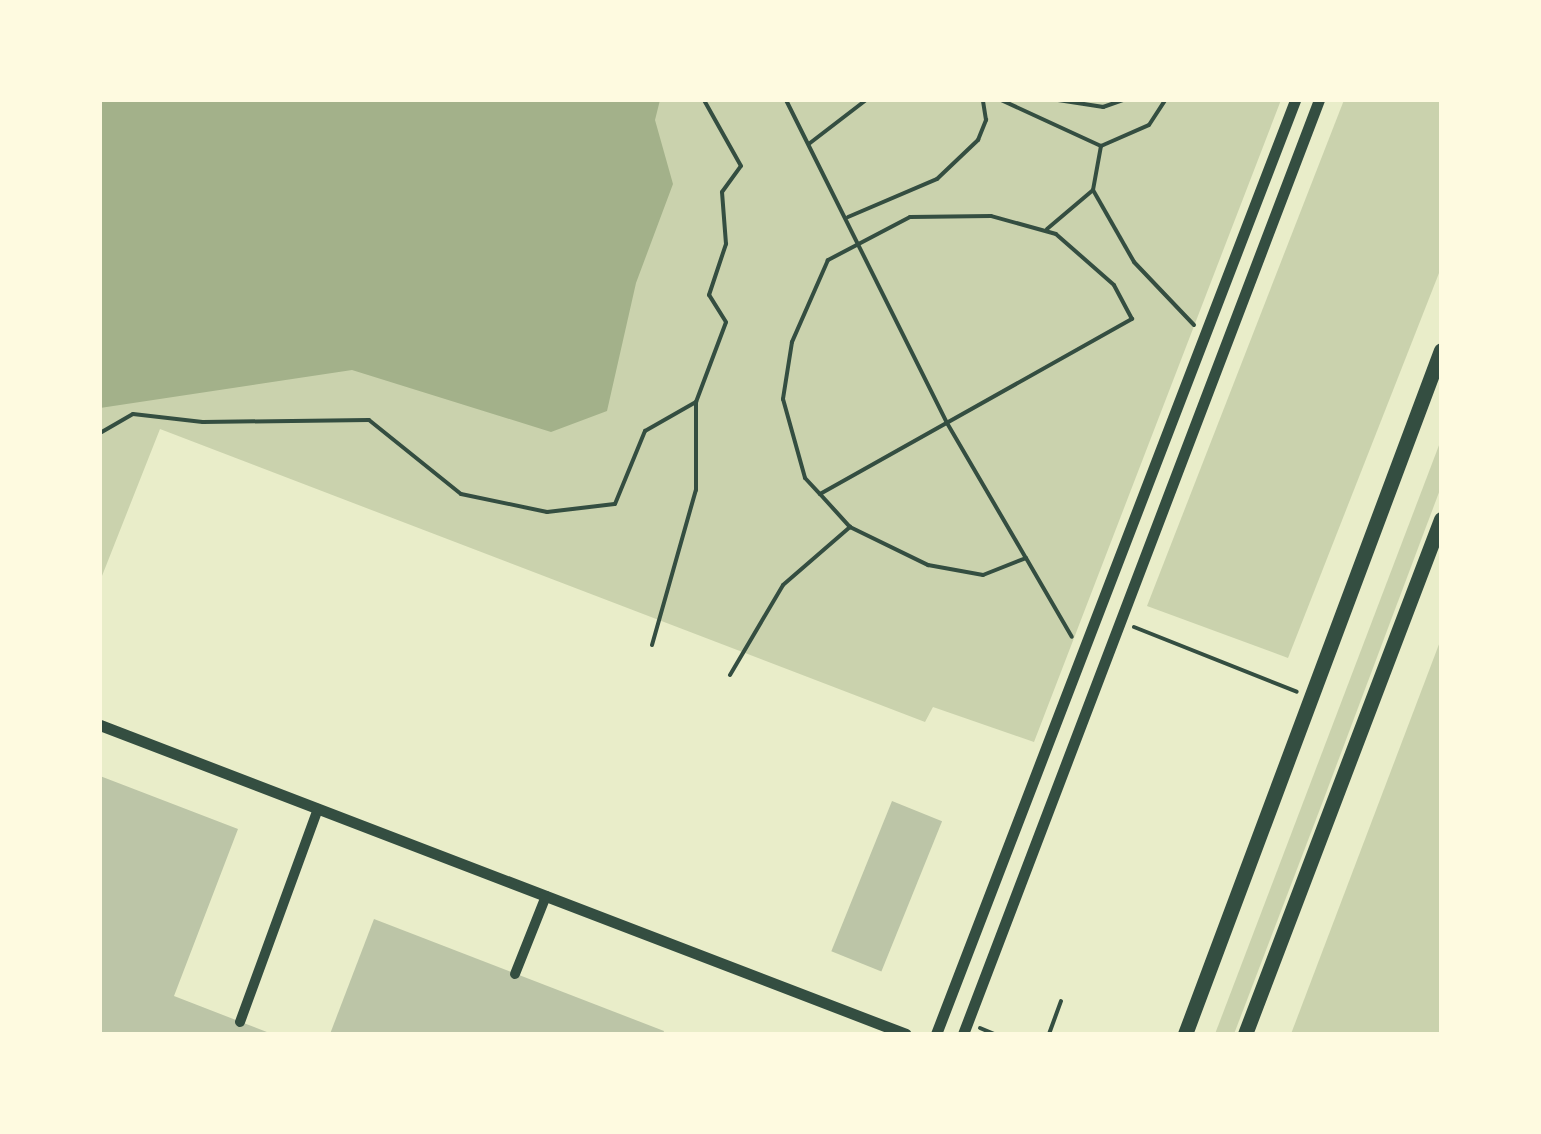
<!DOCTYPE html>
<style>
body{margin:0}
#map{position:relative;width:1541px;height:1134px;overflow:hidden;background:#e9edc9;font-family:Roboto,sans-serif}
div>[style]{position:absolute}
.green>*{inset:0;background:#cad2ad}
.water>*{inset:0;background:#a3b18a}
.building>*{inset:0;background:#bcc5a7;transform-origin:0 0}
.path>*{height:4px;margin:-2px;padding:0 2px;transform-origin:2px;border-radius:2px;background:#344e41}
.minor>*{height:10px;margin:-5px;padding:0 5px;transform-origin:5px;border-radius:5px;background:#344e41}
.tertiary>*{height:11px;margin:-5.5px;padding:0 5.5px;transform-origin:5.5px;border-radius:5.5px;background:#344e41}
.primary>*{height:15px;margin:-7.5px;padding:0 7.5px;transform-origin:7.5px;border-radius:7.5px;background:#344e41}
span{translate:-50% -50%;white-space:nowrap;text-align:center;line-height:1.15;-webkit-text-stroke:9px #fefae0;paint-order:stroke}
.frame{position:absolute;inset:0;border:102px solid #fefae0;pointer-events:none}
</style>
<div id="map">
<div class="green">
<i style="clip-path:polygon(100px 100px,1281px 100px,1034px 742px,933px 707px,925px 722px,160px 429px,100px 581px)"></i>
<i style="clip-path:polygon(1344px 100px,1441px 100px,1441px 268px,1288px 658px,1147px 606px)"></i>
<i style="clip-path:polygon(1441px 440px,1441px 487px,1323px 801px,1234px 1034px,1215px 1034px)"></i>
<i style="clip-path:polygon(1441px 639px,1441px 1034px,1291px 1034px)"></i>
</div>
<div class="water">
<i style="clip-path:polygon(100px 100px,660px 100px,655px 120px,673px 184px,636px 283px,607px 411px,551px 432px,352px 370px,100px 408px)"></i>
</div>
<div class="building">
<i style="clip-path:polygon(100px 776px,238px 829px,174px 996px,272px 1034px,100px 1034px)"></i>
<i style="left:892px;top:801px;width:54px;height:162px;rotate:22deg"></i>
<i style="clip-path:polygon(374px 919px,664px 1031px,663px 1034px,330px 1034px)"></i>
</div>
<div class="path">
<i style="left:786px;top:100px;width:361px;rotate:63.5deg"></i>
<i style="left:947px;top:423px;width:156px;rotate:59.7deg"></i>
<i style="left:1001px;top:100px;width:110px;rotate:24.7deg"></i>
<i style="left:1101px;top:146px;width:52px;rotate:-23.6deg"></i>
<i style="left:1149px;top:125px;width:30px;rotate:-57deg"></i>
<i style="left:1058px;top:100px;width:46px;rotate:8.8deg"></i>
<i style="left:1103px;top:107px;width:21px;rotate:-19deg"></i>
<i style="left:810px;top:143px;width:71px;rotate:-37.5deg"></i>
<i style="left:1093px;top:190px;width:83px;rotate:60.3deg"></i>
<i style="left:1134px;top:262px;width:87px;rotate:46.4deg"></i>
<i style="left:848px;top:217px;width:97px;rotate:-23.1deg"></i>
<i style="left:937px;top:179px;width:57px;rotate:-43.6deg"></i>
<i style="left:978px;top:140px;width:22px;rotate:-68deg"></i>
<i style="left:986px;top:120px;width:20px;rotate:-99deg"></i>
<i style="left:1047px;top:229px;width:60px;rotate:-40.3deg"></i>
<i style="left:1093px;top:190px;width:45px;rotate:-79.7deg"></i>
<i style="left:100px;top:433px;width:38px;rotate:-30deg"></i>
<i style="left:133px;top:414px;width:70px;rotate:6.5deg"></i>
<i style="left:203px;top:422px;width:166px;rotate:-0.7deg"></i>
<i style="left:369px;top:420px;width:118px;rotate:38.8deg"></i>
<i style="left:461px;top:494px;width:88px;rotate:11.8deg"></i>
<i style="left:547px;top:512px;width:68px;rotate:-6.7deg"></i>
<i style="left:615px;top:504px;width:79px;rotate:-67.7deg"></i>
<i style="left:645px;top:431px;width:59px;rotate:-29.6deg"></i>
<i style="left:696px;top:402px;width:85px;rotate:-69.4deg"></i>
<i style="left:726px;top:322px;width:32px;rotate:-122deg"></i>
<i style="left:709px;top:295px;width:54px;rotate:-71.6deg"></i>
<i style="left:726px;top:244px;width:52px;rotate:-94.4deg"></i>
<i style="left:722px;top:192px;width:32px;rotate:-54deg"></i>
<i style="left:741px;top:166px;width:76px;rotate:-119.3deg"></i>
<i style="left:820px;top:494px;width:358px;rotate:-29.3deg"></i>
<i style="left:1132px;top:319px;width:38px;rotate:-118deg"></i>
<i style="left:1114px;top:285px;width:77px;rotate:-138.7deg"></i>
<i style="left:1056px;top:234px;width:67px;rotate:-164.5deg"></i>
<i style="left:991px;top:216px;width:81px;rotate:179.3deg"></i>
<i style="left:910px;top:217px;width:93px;rotate:152.3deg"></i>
<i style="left:828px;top:260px;width:90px;rotate:113.7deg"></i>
<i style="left:792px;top:342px;width:58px;rotate:99deg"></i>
<i style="left:783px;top:399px;width:82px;rotate:74.4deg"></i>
<i style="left:805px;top:478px;width:22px;rotate:47deg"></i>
<i style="left:820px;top:494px;width:45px;rotate:47.7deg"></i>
<i style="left:850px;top:527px;width:87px;rotate:26deg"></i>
<i style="left:928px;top:565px;width:56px;rotate:10.3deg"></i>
<i style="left:983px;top:575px;width:46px;rotate:-21.6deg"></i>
<i style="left:1026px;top:558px;width:91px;rotate:59.8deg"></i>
<i style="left:1134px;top:627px;width:175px;rotate:21.7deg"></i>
<i style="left:652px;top:645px;width:161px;rotate:-74.2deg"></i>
<i style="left:696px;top:490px;width:88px;rotate:-90deg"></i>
<i style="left:730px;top:675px;width:104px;rotate:-59.5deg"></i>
<i style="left:783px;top:585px;width:89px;rotate:-40.9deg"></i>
<i style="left:980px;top:1028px;width:15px;rotate:23deg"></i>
<i style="left:1049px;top:1034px;width:35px;rotate:-70deg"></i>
</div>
<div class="minor">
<i style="left:515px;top:974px;width:84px;rotate:-68.3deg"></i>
<i style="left:240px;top:1022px;width:227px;rotate:-69.9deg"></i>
</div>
<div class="tertiary">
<i style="left:100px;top:725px;width:863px;rotate:20.98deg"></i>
<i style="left:936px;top:1034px;width:1001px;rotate:-68.97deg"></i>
<i style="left:963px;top:1034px;width:1000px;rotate:-69.14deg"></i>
</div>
<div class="primary">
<i style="left:1185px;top:1034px;width:730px;rotate:-69.48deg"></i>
<i style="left:1245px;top:1034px;width:551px;rotate:-69.16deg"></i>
</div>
<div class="frame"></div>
</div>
